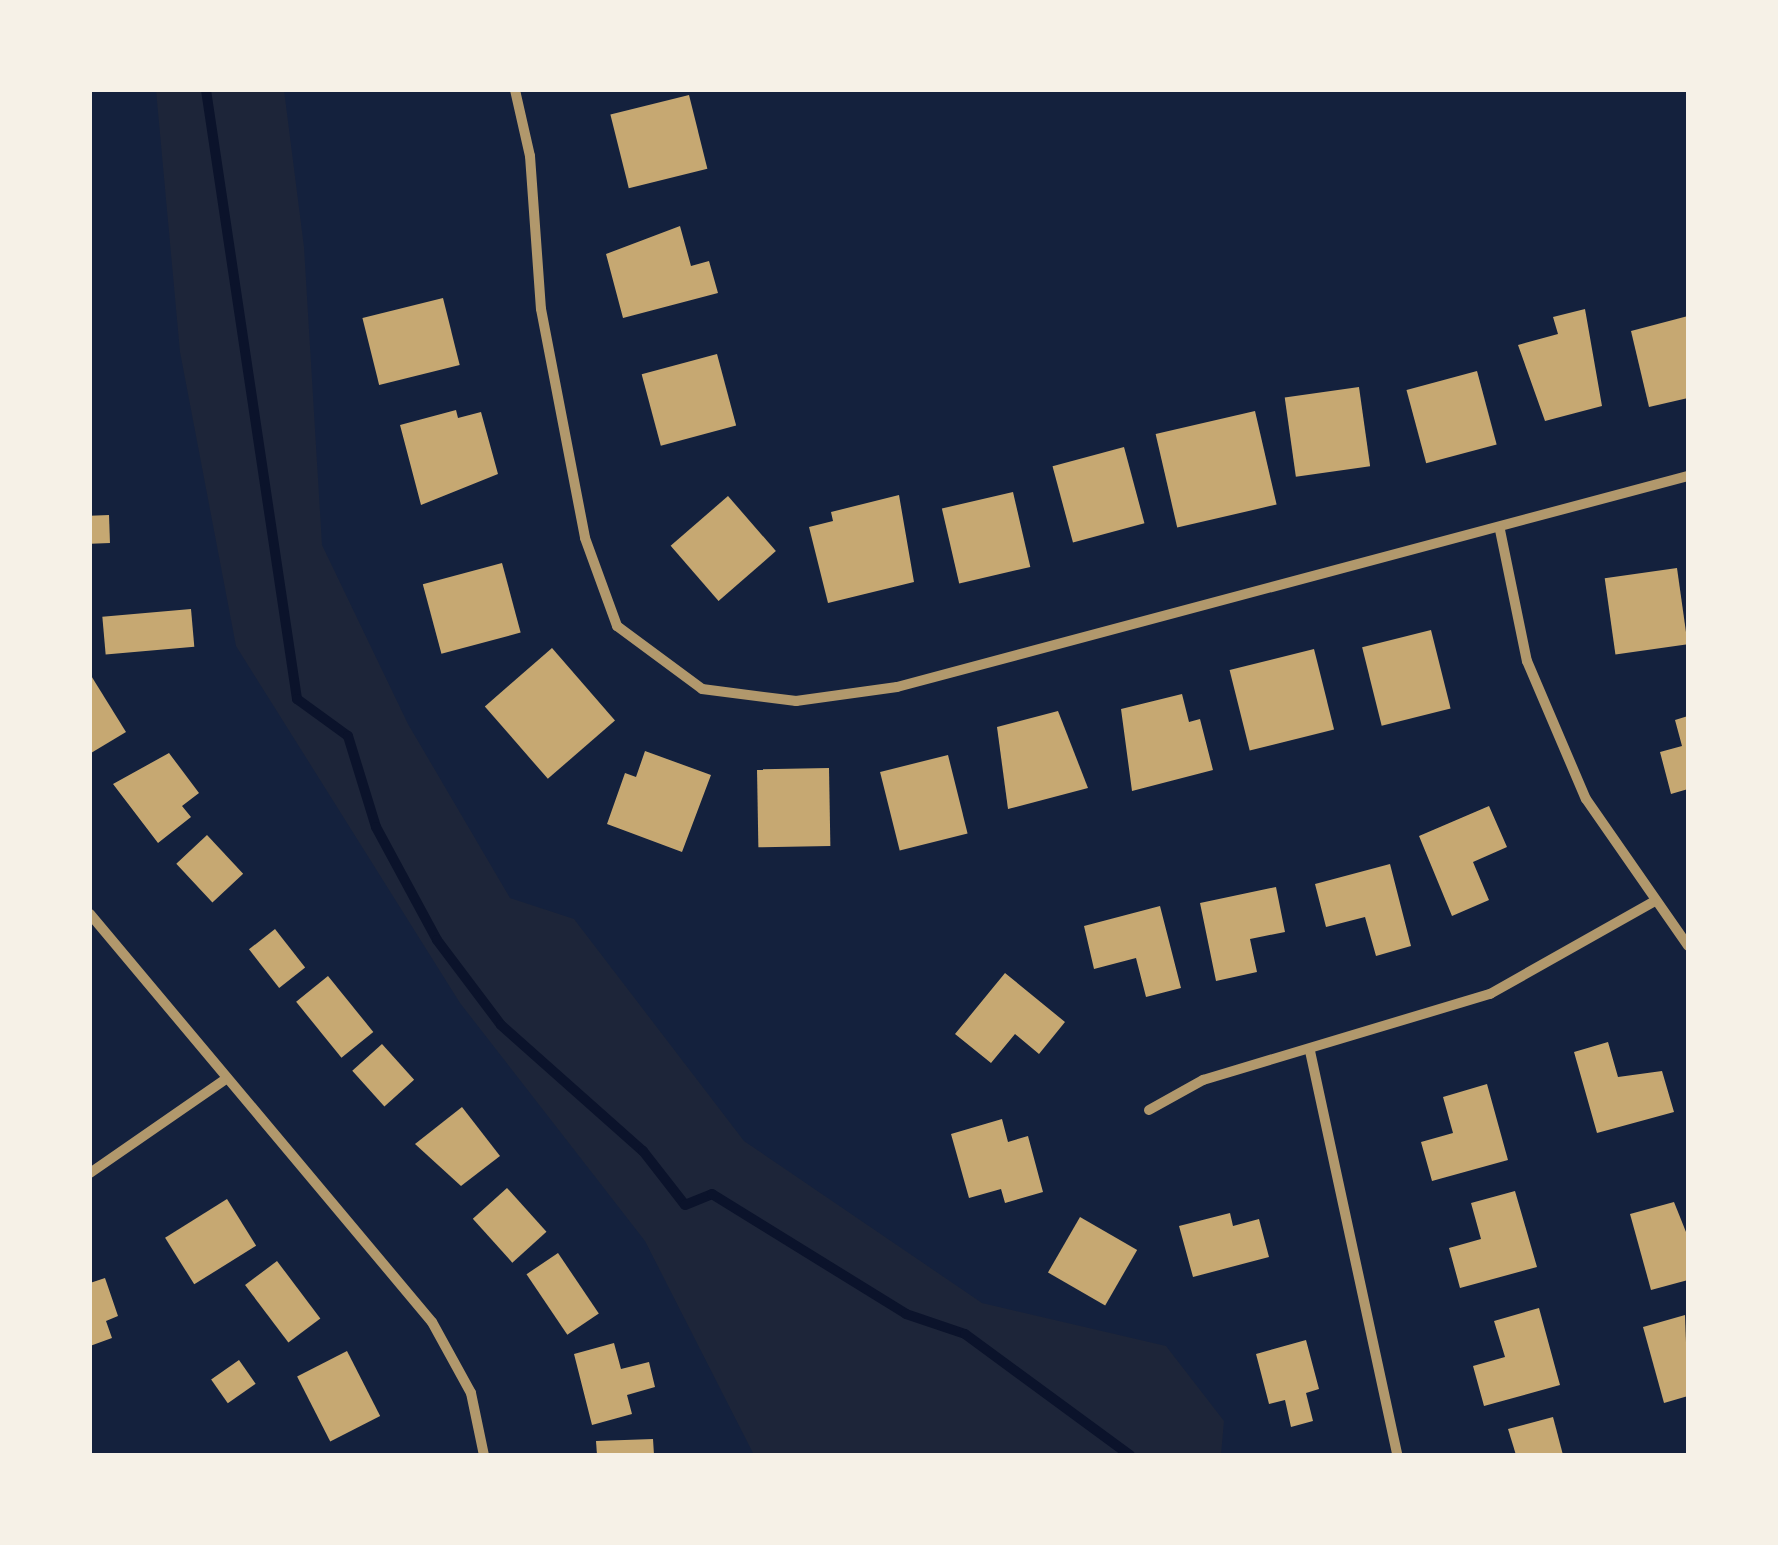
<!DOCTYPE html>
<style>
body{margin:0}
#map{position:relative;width:1778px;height:1545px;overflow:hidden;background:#14213d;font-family:"Archivo Narrow",sans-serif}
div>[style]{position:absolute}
.green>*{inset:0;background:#1d2539}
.stream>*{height:10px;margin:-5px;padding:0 5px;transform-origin:5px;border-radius:5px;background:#0b132b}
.building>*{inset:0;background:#c6a872;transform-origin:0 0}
.minor>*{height:10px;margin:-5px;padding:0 5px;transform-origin:5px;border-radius:5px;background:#b1986c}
span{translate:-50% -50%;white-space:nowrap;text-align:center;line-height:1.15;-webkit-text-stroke:8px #f6f1e7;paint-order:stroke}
.frame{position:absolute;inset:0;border:92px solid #f6f1e7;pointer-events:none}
</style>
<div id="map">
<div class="green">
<i style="clip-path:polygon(156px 90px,284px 90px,304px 247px,322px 545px,408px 724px,510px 898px,574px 919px,744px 1141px,982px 1303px,1166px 1346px,1224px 1421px,1221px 1455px,754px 1455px,645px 1241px,460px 1003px,236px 646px,180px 352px)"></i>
</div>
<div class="stream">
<i style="left:206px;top:90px;width:616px;rotate:81.5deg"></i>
<i style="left:297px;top:699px;width:63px;rotate:36deg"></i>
<i style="left:348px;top:736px;width:95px;rotate:72.9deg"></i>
<i style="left:376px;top:827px;width:128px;rotate:61.6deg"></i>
<i style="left:437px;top:940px;width:106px;rotate:53deg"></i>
<i style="left:501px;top:1025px;width:190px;rotate:41.6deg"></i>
<i style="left:643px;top:1151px;width:68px;rotate:52.1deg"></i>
<i style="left:685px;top:1205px;width:29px;rotate:-22deg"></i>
<i style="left:712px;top:1194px;width:228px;rotate:31.7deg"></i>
<i style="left:906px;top:1314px;width:62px;rotate:18.7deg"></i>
<i style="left:965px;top:1334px;width:205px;rotate:36.3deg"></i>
</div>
<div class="building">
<i style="left:689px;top:95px;width:76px;height:81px;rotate:76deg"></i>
<i style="clip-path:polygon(680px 226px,691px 266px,709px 261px,718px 293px,623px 318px,606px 254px)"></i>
<i style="left:443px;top:298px;width:69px;height:83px;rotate:76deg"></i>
<i style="clip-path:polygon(1585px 309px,1602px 406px,1545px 421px,1518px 345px,1558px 334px,1553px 317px)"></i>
<i style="clip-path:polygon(1688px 316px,1688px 398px,1649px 407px,1631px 331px)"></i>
<i style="left:717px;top:354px;width:74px;height:78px;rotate:75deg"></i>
<i style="left:1477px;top:371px;width:76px;height:73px;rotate:75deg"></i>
<i style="left:1359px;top:387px;width:80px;height:75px;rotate:82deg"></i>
<i style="clip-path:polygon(456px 410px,458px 418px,481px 412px,498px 474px,421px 505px,400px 425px)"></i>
<i style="left:1255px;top:411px;width:96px;height:102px;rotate:77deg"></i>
<i style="left:1124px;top:447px;width:79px;height:74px;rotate:75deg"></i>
<i style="left:1013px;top:492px;width:77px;height:73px;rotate:77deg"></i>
<i style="clip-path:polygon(899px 495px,914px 582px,828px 603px,809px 527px,833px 521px,831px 512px)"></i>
<i style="left:728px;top:496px;width:73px;height:76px;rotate:49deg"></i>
<i style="left:109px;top:515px;width:28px;height:19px;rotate:88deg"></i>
<i style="left:502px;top:563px;width:72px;height:82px;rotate:75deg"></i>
<i style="left:1677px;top:568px;width:77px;height:73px;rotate:82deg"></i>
<i style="left:191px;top:609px;width:38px;height:89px;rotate:85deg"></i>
<i style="left:1431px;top:630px;width:81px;height:71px;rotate:76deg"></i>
<i style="left:552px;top:648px;width:96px;height:89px;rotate:49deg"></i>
<i style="left:1314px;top:649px;width:83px;height:87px;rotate:76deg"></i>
<i style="clip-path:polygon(90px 674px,126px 732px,91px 753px,90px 751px)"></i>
<i style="clip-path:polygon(1182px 694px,1189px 722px,1200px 719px,1213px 770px,1132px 791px,1121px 709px)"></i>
<i style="clip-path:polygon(1058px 711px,1088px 788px,1008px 809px,997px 727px)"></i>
<i style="clip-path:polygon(1688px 716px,1688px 789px,1671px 794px,1660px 752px,1682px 746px,1675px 720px)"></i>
<i style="clip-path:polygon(645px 751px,711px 775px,682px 852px,607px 824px,625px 773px,636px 777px)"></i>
<i style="clip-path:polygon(169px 753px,199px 793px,182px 806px,191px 817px,158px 843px,113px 784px)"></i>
<i style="left:948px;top:755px;width:81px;height:70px;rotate:76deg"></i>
<i style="left:829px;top:768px;width:78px;height:72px;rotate:89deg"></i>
<i style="clip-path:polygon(1489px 806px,1507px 847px,1473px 862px,1489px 900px,1452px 916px,1419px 836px)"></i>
<i style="left:207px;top:835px;width:53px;height:42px;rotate:47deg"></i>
<i style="clip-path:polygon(1390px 864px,1411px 946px,1376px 956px,1365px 917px,1326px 927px,1315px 884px)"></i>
<i style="clip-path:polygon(1276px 887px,1285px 932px,1250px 939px,1257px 972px,1216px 981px,1200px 903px)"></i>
<i style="clip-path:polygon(1160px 906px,1181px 988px,1146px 997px,1136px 958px,1094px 969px,1084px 926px)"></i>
<i style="left:275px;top:929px;width:49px;height:33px;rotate:52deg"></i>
<i style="clip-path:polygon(1005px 973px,1065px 1022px,1039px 1054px,1015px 1034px,991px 1063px,955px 1034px)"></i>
<i style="left:328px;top:976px;width:72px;height:41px;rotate:51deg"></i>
<i style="clip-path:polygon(1608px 1042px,1618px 1077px,1662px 1071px,1674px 1112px,1597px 1133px,1574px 1052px)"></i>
<i style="left:382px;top:1044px;width:48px;height:40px;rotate:48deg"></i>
<i style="clip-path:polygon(1487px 1084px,1508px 1160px,1432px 1181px,1421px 1142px,1453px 1133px,1443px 1097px)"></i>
<i style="clip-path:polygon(462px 1107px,500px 1156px,461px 1186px,415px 1144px)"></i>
<i style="clip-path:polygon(1002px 1119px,1008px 1142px,1028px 1136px,1043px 1192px,1005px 1203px,1001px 1189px,969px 1198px,951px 1134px)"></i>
<i style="left:507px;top:1188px;width:59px;height:46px;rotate:48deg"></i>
<i style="clip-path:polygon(1515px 1191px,1537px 1267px,1460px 1288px,1449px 1248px,1481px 1239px,1471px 1203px)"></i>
<i style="left:227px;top:1199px;width:55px;height:73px;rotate:58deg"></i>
<i style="clip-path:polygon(1674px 1202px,1688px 1237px,1688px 1280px,1651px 1290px,1630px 1214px)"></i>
<i style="clip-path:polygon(1230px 1213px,1233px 1226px,1259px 1219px,1269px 1257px,1193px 1277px,1179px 1226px)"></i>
<i style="left:1080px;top:1217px;width:66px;height:64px;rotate:30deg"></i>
<i style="left:558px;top:1253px;width:73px;height:38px;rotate:56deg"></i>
<i style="left:277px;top:1261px;width:72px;height:40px;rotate:53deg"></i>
<i style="clip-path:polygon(105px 1278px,118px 1316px,106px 1321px,112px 1338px,90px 1346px,90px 1283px)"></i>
<i style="clip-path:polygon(1539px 1308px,1560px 1385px,1484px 1406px,1473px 1366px,1505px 1357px,1494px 1321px)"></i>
<i style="clip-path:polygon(1685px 1315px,1688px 1396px,1664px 1403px,1643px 1327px)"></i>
<i style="clip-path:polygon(1306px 1340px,1319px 1389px,1306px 1393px,1313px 1421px,1291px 1427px,1285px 1400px,1269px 1404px,1256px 1354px)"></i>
<i style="clip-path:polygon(614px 1343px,621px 1369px,649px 1362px,655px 1387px,627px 1395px,632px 1414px,592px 1425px,574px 1354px)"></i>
<i style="left:347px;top:1351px;width:73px;height:56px;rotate:63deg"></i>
<i style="left:239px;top:1360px;width:29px;height:34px;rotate:55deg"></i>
<i style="clip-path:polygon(1553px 1417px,1563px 1455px,1516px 1455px,1508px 1429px)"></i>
<i style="clip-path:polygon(653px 1439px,654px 1455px,597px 1455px,596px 1441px)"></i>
</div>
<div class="minor">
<i style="left:515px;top:90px;width:68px;rotate:77.2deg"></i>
<i style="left:530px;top:156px;width:153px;rotate:85.9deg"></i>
<i style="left:541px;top:309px;width:233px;rotate:79.1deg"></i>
<i style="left:585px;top:538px;width:94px;rotate:70deg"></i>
<i style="left:617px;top:626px;width:106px;rotate:36.5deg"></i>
<i style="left:702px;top:689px;width:95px;rotate:7.3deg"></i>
<i style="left:796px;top:701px;width:102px;rotate:-7.9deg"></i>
<i style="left:897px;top:687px;width:819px;rotate:-14.94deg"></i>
<i style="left:1500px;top:530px;width:134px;rotate:78.4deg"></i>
<i style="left:1527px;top:661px;width:150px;rotate:66.9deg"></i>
<i style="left:1586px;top:799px;width:179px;rotate:55.2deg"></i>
<i style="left:90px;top:914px;width:532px;rotate:50.03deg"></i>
<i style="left:432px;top:1322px;width:81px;rotate:61.2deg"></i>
<i style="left:471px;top:1393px;width:63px;rotate:78.2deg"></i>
<i style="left:1310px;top:1051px;width:413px;rotate:77.8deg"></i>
<i style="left:1149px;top:1110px;width:62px;rotate:-29.1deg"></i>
<i style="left:1203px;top:1080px;width:300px;rotate:-16.7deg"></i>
<i style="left:1490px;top:994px;width:187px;rotate:-29.4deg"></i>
<i style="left:90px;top:1173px;width:165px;rotate:-34.7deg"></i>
</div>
<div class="frame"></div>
</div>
